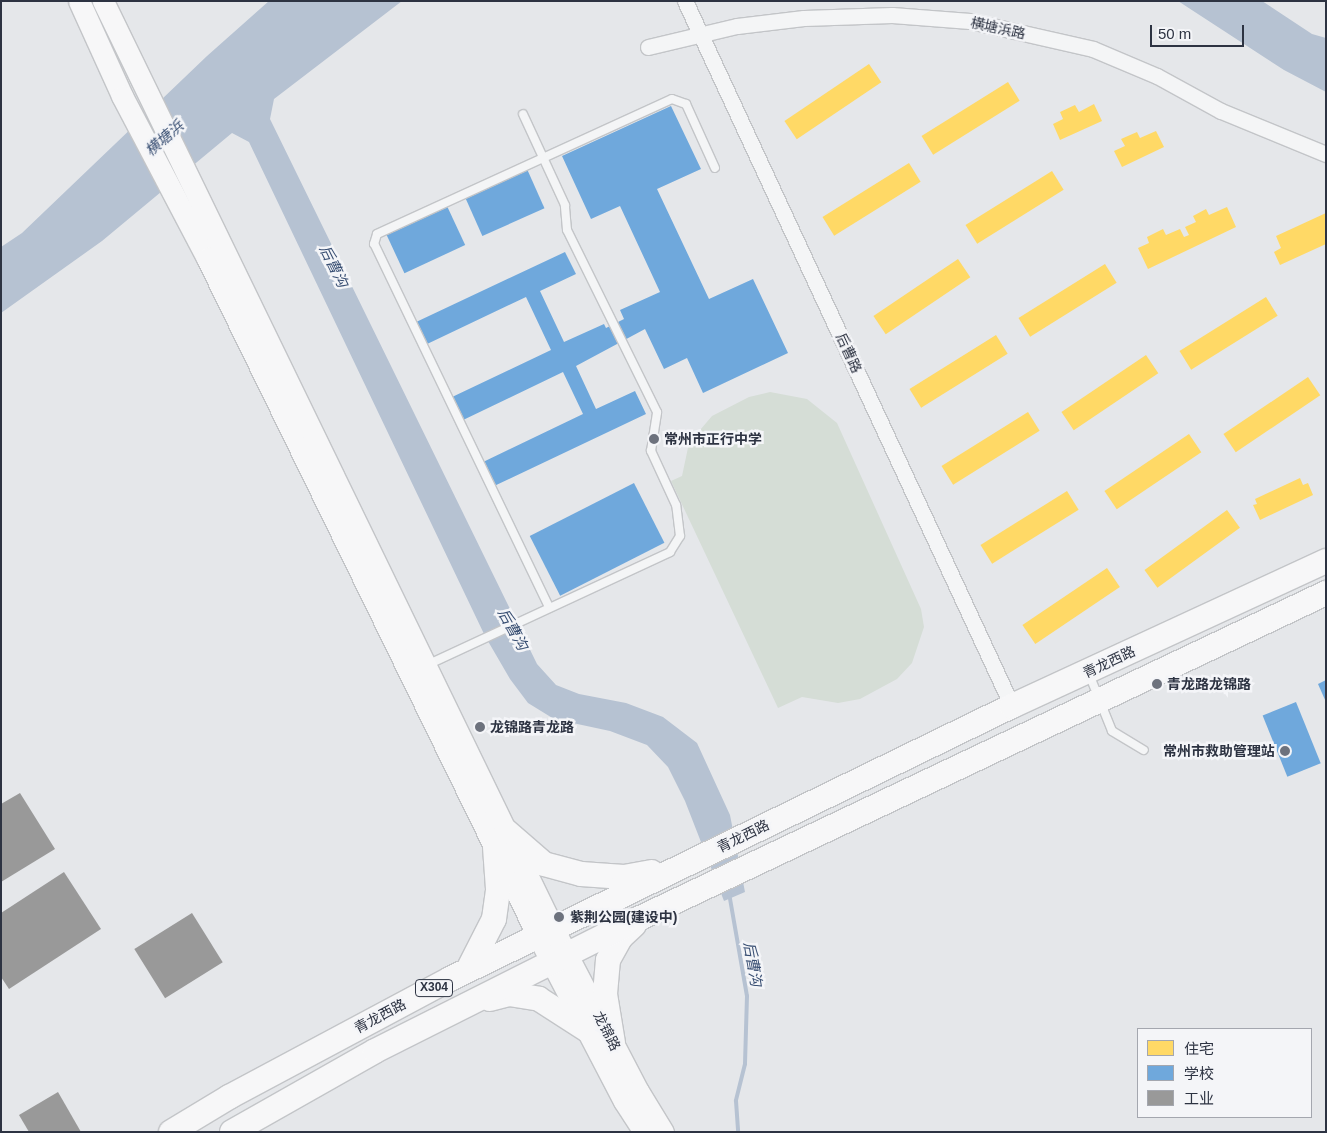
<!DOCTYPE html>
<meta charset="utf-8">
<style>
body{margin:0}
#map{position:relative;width:1327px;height:1133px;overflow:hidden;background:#e5e7ea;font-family:Helvetica,"Noto Sans SC",sans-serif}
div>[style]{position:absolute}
.green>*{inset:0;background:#d5ddd6}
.water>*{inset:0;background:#b6c2d2}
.homes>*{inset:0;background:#ffd966;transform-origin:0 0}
.schools>*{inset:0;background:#6fa8dc;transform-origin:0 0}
.industry>*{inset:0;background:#999;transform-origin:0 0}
.stream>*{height:4px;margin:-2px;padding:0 2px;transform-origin:2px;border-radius:2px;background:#b6c2d2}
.roads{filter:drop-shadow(1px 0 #c3c5c8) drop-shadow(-1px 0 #c3c5c8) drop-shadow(0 1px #c3c5c8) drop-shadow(0 -1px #c3c5c8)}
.lane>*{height:8px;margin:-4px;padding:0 4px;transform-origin:4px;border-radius:4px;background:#f4f5f6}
.street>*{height:15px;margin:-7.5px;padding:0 7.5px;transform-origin:7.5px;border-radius:7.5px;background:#f4f5f6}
.secondary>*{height:21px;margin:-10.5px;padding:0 10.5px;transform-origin:10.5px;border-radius:10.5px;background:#f7f7f8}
.primary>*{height:24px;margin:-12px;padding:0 12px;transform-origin:12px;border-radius:12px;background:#f7f7f8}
.dots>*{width:14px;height:14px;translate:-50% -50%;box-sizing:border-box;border:2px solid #f4f5f8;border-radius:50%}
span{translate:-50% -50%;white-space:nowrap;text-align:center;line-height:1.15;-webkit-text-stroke:5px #f4f5f8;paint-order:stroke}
.shield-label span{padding:1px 4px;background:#f4f5f8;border:1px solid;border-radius:4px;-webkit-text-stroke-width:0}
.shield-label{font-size:12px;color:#2d3342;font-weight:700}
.street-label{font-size:14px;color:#2d3342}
.poi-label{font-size:14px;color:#2d3342;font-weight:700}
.left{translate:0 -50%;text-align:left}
.right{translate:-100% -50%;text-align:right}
.water-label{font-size:15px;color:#394f73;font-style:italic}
.frame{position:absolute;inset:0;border:2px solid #2d3342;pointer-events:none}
.legend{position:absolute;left:1137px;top:1028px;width:175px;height:90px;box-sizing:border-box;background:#f4f5f8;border:1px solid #a4a7af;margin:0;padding:6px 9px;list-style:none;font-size:15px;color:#2d3342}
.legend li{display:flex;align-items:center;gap:10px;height:25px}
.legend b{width:25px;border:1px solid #a4a7af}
.scale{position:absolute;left:1150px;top:25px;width:94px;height:22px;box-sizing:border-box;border:2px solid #2d3342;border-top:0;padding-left:6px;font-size:15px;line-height:18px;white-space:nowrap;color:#2d3342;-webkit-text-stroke:4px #f4f5f8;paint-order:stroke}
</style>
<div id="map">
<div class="green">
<i style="clip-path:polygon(770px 392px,807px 399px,837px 423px,921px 609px,924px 627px,912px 663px,897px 679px,860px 699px,838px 703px,802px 697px,778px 708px,671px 481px,682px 476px,689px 443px,712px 416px,749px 397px)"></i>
</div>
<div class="water">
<i style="clip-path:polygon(269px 1px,402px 1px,274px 99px,270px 119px,537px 664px,556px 685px,579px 694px,626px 703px,663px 717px,697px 743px,730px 815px,745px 892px,724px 901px,685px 801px,668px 767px,647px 745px,610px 731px,554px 719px,528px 703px,510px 679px,485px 636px,249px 142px,232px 133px,102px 241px,1px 313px,1px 247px,22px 233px,207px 56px)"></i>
<i style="clip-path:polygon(1178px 1px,1262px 1px,1312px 34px,1326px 38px,1326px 92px,1284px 70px)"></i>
</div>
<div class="homes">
<i style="left:869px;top:64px;width:22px;height:102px;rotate:56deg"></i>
<i style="left:1008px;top:82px;width:22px;height:102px;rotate:58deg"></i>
<i style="clip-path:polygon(1094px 104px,1102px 121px,1060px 140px,1053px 124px,1063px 119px,1060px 112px,1075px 105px,1079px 112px)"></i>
<i style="clip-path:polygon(1156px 131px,1164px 147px,1122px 167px,1114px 151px,1125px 146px,1121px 139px,1137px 132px,1140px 138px)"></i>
<i style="left:909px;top:163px;width:22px;height:102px;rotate:58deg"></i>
<i style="left:1052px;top:171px;width:22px;height:102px;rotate:58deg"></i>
<i style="clip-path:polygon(1227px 207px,1236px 227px,1148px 269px,1138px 248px,1149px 243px,1147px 237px,1163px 229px,1166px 235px,1180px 229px,1184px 237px,1189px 235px,1185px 227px,1196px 222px,1193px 216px,1206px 209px,1209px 215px)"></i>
<i style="clip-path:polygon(1326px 213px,1326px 244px,1280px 265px,1274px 252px,1281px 248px,1276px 236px)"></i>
<i style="left:958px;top:259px;width:22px;height:102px;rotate:56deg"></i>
<i style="left:1105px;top:264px;width:22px;height:102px;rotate:58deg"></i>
<i style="left:1266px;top:297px;width:22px;height:102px;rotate:58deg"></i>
<i style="left:996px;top:335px;width:22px;height:102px;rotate:58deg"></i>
<i style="left:1146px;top:355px;width:22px;height:102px;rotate:56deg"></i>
<i style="left:1308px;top:377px;width:22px;height:102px;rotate:56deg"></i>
<i style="left:1028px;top:412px;width:22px;height:102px;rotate:58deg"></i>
<i style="left:1189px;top:434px;width:22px;height:102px;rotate:56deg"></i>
<i style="clip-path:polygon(1300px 478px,1303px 485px,1308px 483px,1313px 495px,1260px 520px,1253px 505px,1257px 504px,1255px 499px)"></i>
<i style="left:1067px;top:491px;width:22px;height:102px;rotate:58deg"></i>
<i style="left:1227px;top:510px;width:22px;height:102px;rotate:54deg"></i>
<i style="left:1107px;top:568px;width:23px;height:102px;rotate:56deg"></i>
</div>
<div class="schools">
<i style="clip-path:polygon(671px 106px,701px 169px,657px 189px,709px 299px,753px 279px,788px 353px,703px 393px,687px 358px,664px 369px,645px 329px,576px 366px,596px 409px,635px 391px,646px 414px,492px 487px,481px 463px,583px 414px,563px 372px,461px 421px,450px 398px,551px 350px,526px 297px,425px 345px,414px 323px,565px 252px,576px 274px,540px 291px,564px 342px,604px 324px,606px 328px,624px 319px,620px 310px,660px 292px,620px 206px,591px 219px,562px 156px)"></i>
<i style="left:527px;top:169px;width:43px;height:68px;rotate:66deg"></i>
<i style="left:447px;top:206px;width:43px;height:67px;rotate:65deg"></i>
<i style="left:634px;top:483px;width:67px;height:117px;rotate:63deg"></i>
<i style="clip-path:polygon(1326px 680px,1326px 702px,1318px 684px)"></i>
<i style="left:1296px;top:702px;width:66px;height:36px;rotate:68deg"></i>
</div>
<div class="industry">
<i style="clip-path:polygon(20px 793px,55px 849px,1px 882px,1px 804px)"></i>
<i style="clip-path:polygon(64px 872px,101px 929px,9px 989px,1px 977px,1px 913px)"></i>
<i style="left:192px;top:913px;width:58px;height:68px;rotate:58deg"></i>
<i style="clip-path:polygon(58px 1092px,81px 1132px,29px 1132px,19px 1115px)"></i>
</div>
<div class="stream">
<i style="left:729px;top:893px;width:105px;rotate:80.1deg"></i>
<i style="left:747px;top:996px;width:68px;rotate:91.7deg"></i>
<i style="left:745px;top:1064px;width:38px;rotate:104deg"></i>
<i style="left:736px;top:1101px;width:31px;rotate:86deg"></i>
</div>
<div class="roads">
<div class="lane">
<i style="left:549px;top:607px;width:403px;rotate:-115.7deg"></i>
<i style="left:374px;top:244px;width:10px;rotate:-73deg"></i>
<i style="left:377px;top:234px;width:324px;rotate:-24.6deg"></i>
<i style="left:672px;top:99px;width:15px;rotate:20deg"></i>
<i style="left:686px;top:104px;width:70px;rotate:65.6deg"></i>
<i style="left:427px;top:665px;width:268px;rotate:-24.9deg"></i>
<i style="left:670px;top:552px;width:19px;rotate:-58deg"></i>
<i style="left:680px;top:536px;width:31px;rotate:-97deg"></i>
<i style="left:676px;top:505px;width:60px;rotate:-114.8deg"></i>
<i style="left:651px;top:451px;width:39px;rotate:-81deg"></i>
<i style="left:657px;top:412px;width:203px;rotate:-116.3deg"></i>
<i style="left:567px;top:230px;width:25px;rotate:-95deg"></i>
<i style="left:565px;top:205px;width:100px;rotate:-114.8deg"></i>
<i style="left:1089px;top:674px;width:61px;rotate:68deg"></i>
<i style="left:1112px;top:731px;width:37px;rotate:31deg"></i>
</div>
<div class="street">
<i style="left:685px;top:1px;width:777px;rotate:65.12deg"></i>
<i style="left:648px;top:47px;width:91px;rotate:-13.3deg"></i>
<i style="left:737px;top:26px;width:67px;rotate:-6.8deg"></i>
<i style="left:804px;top:18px;width:88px;rotate:-2deg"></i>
<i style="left:892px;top:15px;width:78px;rotate:4.4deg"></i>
<i style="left:970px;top:21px;width:126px;rotate:12.8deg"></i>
<i style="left:1093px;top:49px;width:69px;rotate:22.9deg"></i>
<i style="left:1157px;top:76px;width:73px;rotate:28.7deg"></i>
<i style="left:1221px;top:111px;width:113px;rotate:22.3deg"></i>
</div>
<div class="secondary">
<i style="left:79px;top:1px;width:104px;rotate:65.6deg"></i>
<i style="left:122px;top:96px;width:183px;rotate:62.3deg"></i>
<i style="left:207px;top:258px;width:754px;rotate:63.98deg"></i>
<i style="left:538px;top:936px;width:186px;rotate:62.5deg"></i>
<i style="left:624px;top:1101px;width:37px;rotate:57deg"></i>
<i style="left:103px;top:1px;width:1030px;rotate:64.11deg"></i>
<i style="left:553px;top:928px;width:184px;rotate:62.5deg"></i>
<i style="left:638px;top:1091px;width:48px;rotate:58.6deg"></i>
</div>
<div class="primary">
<i style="left:506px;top:831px;width:50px;rotate:41deg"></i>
<i style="left:544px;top:864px;width:38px;rotate:15deg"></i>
<i style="left:581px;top:874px;width:43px;rotate:4deg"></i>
<i style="left:624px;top:877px;width:28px;rotate:-10deg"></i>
<i style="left:468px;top:970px;width:57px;rotate:-63deg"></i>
<i style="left:494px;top:919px;width:30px;rotate:-82deg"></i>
<i style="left:498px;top:889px;width:42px;rotate:-94.1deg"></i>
<i style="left:490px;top:999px;width:20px;rotate:-15deg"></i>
<i style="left:509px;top:994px;width:30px;rotate:9deg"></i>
<i style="left:539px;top:999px;width:59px;rotate:32.6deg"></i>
<i style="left:613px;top:1043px;width:50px;rotate:-99.3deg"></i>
<i style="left:605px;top:994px;width:34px;rotate:-85deg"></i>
<i style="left:608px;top:960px;width:25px;rotate:-61deg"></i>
<i style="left:620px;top:938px;width:19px;rotate:-43deg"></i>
<i style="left:171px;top:1132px;width:68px;rotate:-31.1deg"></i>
<i style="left:229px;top:1097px;width:251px;rotate:-28.1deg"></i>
<i style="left:450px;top:979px;width:625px;rotate:-25.91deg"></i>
<i style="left:1012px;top:706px;width:346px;rotate:-24.8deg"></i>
<i style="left:232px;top:1132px;width:164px;rotate:-29.5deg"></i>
<i style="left:375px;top:1051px;width:292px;rotate:-26.7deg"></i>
<i style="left:636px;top:920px;width:764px;rotate:-25.36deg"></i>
</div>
</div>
<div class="dots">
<i style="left:654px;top:439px;background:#6d727d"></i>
<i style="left:1157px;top:684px;background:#6d727d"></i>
<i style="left:480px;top:727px;background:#6d727d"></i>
<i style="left:1285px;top:751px;background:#6d727d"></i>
<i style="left:559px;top:917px;background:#6d727d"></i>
</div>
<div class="shield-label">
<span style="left:434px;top:988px">X304</span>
</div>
<div class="street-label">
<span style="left:998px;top:28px;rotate:12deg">横塘浜路</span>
<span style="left:849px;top:353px;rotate:65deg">后曹路</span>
<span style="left:1109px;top:662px;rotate:-25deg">青龙西路</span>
<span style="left:743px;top:836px;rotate:-26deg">青龙西路</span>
<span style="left:380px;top:1016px;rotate:-28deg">青龙西路</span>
<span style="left:607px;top:1031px;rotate:63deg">龙锦路</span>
</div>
<div class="poi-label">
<span class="left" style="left:664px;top:439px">常州市正行中学</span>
<span class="left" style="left:1167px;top:684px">青龙路龙锦路</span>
<span class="left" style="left:490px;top:727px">龙锦路青龙路</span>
<span class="right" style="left:1275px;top:751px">常州市救助管理站</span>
<span class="left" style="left:570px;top:917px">紫荆公园(建设中)</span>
</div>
<div class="water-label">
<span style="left:164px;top:138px;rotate:-41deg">横塘浜</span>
<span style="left:334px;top:266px;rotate:64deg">后曹沟</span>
<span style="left:513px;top:629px;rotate:61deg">后曹沟</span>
<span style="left:753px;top:964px;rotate:80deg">后曹沟</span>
</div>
<div class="frame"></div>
<ul class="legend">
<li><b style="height:14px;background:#ffd966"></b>住宅</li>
<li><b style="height:14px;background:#6fa8dc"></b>学校</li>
<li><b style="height:14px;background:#999"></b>工业</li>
</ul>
<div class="scale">50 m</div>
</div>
